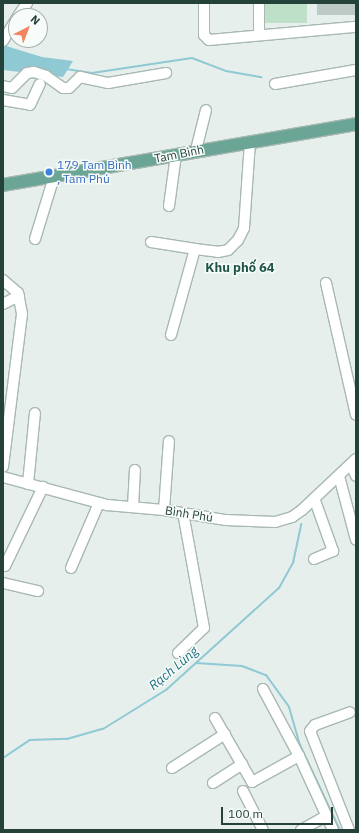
<!DOCTYPE html>
<meta charset="utf-8">
<style>
body{margin:0}
#map{position:relative;width:359px;height:833px;overflow:hidden;background:#e6efeb;font-family:"IBM Plex Sans",sans-serif}
div>[style]{position:absolute}
.green>*{inset:0;background:#bfe0c8;transform-origin:0 0}
.water>*{inset:0;background:#8ec9d4}
.stream>*{height:2px;margin:-1px;padding:0 1px;transform-origin:1px;border-radius:1px;background:#8ec9d4}
.building>*{inset:0;background:#bbcac4;transform-origin:0 0}
.roads{filter:drop-shadow(1px 0 #a8b8b2) drop-shadow(-1px 0 #a8b8b2) drop-shadow(0 1px #a8b8b2) drop-shadow(0 -1px #a8b8b2)}
.minor>*{height:10px;margin:-5px;padding:0 5px;transform-origin:5px;border-radius:5px;background:#fff}
.major>*{height:12px;margin:-6px;padding:0 6px;transform-origin:6px;border-radius:6px;background:#6aa596}
.dots>*{width:11px;height:11px;translate:-50% -50%;box-sizing:border-box;border:2px solid #f7fbf9;border-radius:50%}
span{translate:-50% -50%;white-space:nowrap;text-align:center;line-height:1.15;-webkit-text-stroke:3px #f7fbf9;paint-order:stroke}
.street-label{font-size:12px;color:#24423a}
.shop-label{font-size:12px;color:#366cbe}
.left{translate:0 -50%;text-align:left}
.neighbourhood-label{font-size:13px;color:#1f5548;font-weight:700}
.water-label{font-size:13px;color:#1c6f80;font-style:italic}
.frame{position:absolute;inset:0;border:4px solid #24423a;pointer-events:none}
.north{position:absolute;left:8px;top:8px;width:40px;height:40px;box-sizing:border-box;background:#f7fbf9;border:1px solid #a3b1ad;border-radius:50%;rotate:42deg;font-size:11px;font-weight:700;line-height:16px;text-align:center;color:#24423a}
.north::after{content:'';display:block;margin:auto;width:14px;height:18px;background:#f4845f;clip-path:polygon(50% 0,100% 100%,50% 72%,0 100%)}
.scale{position:absolute;left:221px;top:807px;width:112px;height:18px;box-sizing:border-box;border:2px solid #24423a;border-top:0;padding-left:5px;font-size:12px;line-height:14px;white-space:nowrap;color:#24423a;-webkit-text-stroke:3px #f7fbf9;paint-order:stroke}
</style>
<div id="map">
<div class="green">
<i style="left:262px;top:3px;width:45px;height:20px"></i>
</div>
<div class="water">
<i style="clip-path:polygon(3px 45px,42px 57px,73px 61px,63px 77px,3px 70px)"></i>
</div>
<div class="stream">
<i style="left:66px;top:69px;width:26px;rotate:9deg"></i>
<i style="left:92px;top:73px;width:101px;rotate:-8.5deg"></i>
<i style="left:192px;top:58px;width:36px;rotate:21deg"></i>
<i style="left:226px;top:71px;width:36px;rotate:10deg"></i>
<i style="left:196px;top:663px;width:46px;rotate:3.7deg"></i>
<i style="left:242px;top:666px;width:26px;rotate:21deg"></i>
<i style="left:266px;top:675px;width:39px;rotate:54deg"></i>
<i style="left:289px;top:707px;width:40px;rotate:74deg"></i>
<i style="left:300px;top:745px;width:94px;rotate:64.8deg"></i>
<i style="left:3px;top:758px;width:32px;rotate:-34deg"></i>
<i style="left:30px;top:740px;width:37px;rotate:-2deg"></i>
<i style="left:67px;top:739px;width:37px;rotate:-16deg"></i>
<i style="left:103px;top:729px;width:74px;rotate:-31.8deg"></i>
<i style="left:166px;top:690px;width:152px;rotate:-42.1deg"></i>
<i style="left:279px;top:588px;width:29px;rotate:-61deg"></i>
<i style="left:293px;top:563px;width:40px;rotate:-78deg"></i>
</div>
<div class="building">
<i style="left:317px;top:3px;width:39px;height:12px"></i>
</div>
<div class="roads">
<div class="minor">
<i style="left:204px;top:3px;width:32px;rotate:90deg"></i>
<i style="left:204px;top:35px;width:7px;rotate:45deg"></i>
<i style="left:209px;top:40px;width:148px;rotate:-5.1deg"></i>
<i style="left:259px;top:3px;width:31px;rotate:90deg"></i>
<i style="left:18px;top:16px;width:16px;rotate:-55deg"></i>
<i style="left:3px;top:41px;width:26px;rotate:-59deg"></i>
<i style="left:275px;top:84px;width:82px;rotate:-9.8deg"></i>
<i style="left:3px;top:86px;width:9px;rotate:13deg"></i>
<i style="left:12px;top:88px;width:21px;rotate:-45deg"></i>
<i style="left:27px;top:73px;width:7px;rotate:-8deg"></i>
<i style="left:34px;top:72px;width:13px;rotate:18deg"></i>
<i style="left:46px;top:76px;width:21px;rotate:35deg"></i>
<i style="left:63px;top:88px;width:6px"></i>
<i style="left:69px;top:88px;width:16px;rotate:-45deg"></i>
<i style="left:80px;top:77px;width:29px;rotate:12deg"></i>
<i style="left:108px;top:83px;width:59px;rotate:-9.8deg"></i>
<i style="left:3px;top:100px;width:27px;rotate:10deg"></i>
<i style="left:30px;top:105px;width:23px;rotate:-65deg"></i>
<i style="left:196px;top:150px;width:41px;rotate:-76deg"></i>
<i style="left:169px;top:206px;width:51px;rotate:-82.2deg"></i>
<i style="left:35px;top:239px;width:65px;rotate:-73deg"></i>
<i style="left:151px;top:242px;width:45px;rotate:9deg"></i>
<i style="left:3px;top:280px;width:20px;rotate:41deg"></i>
<i style="left:18px;top:293px;width:21px;rotate:79deg"></i>
<i style="left:22px;top:314px;width:154px;rotate:97.1deg"></i>
<i style="left:326px;top:283px;width:135px;rotate:77.2deg"></i>
<i style="left:3px;top:304px;width:18px;rotate:-27deg"></i>
<i style="left:171px;top:335px;width:89px;rotate:-74.4deg"></i>
<i style="left:195px;top:249px;width:23px;rotate:7deg"></i>
<i style="left:218px;top:252px;width:10px;rotate:-11deg"></i>
<i style="left:228px;top:250px;width:14px;rotate:-45deg"></i>
<i style="left:238px;top:240px;width:13px;rotate:-63deg"></i>
<i style="left:244px;top:228px;width:86px;rotate:-86deg"></i>
<i style="left:351px;top:464px;width:13px;rotate:67deg"></i>
<i style="left:339px;top:476px;width:66px;rotate:75.1deg"></i>
<i style="left:3px;top:477px;width:108px;rotate:15.1deg"></i>
<i style="left:107px;top:505px;width:57px;rotate:5deg"></i>
<i style="left:164px;top:510px;width:63px;rotate:9.2deg"></i>
<i style="left:226px;top:520px;width:49px;rotate:2.3deg"></i>
<i style="left:275px;top:522px;width:18px;rotate:-16deg"></i>
<i style="left:292px;top:517px;width:12px;rotate:-35deg"></i>
<i style="left:302px;top:510px;width:74px;rotate:-43.4deg"></i>
<i style="left:28px;top:484px;width:71px;rotate:-84.4deg"></i>
<i style="left:133px;top:507px;width:37px;rotate:-87deg"></i>
<i style="left:164px;top:510px;width:69px;rotate:-85.9deg"></i>
<i style="left:314px;top:559px;width:21px;rotate:-23deg"></i>
<i style="left:333px;top:551px;width:56px;rotate:-109.7deg"></i>
<i style="left:5px;top:566px;width:88px;rotate:-64.3deg"></i>
<i style="left:71px;top:568px;width:71px;rotate:-66.7deg"></i>
<i style="left:3px;top:583px;width:36px;rotate:13deg"></i>
<i style="left:178px;top:653px;width:36px;rotate:-44deg"></i>
<i style="left:204px;top:628px;width:117px;rotate:-100.3deg"></i>
<i style="left:263px;top:689px;width:76px;rotate:61.8deg"></i>
<i style="left:299px;top:756px;width:81px;rotate:65.3deg"></i>
<i style="left:215px;top:718px;width:74px;rotate:60deg"></i>
<i style="left:252px;top:782px;width:54px;rotate:-29deg"></i>
<i style="left:172px;top:768px;width:63px;rotate:-32.7deg"></i>
<i style="left:213px;top:783px;width:35px;rotate:-33deg"></i>
<i style="left:243px;top:791px;width:44px;rotate:62.9deg"></i>
<i style="left:301px;top:830px;width:29px;rotate:-29deg"></i>
<i style="left:349px;top:830px;width:106px;rotate:-111.5deg"></i>
<i style="left:310px;top:731px;width:8px;rotate:-50deg"></i>
<i style="left:315px;top:725px;width:37px;rotate:-20deg"></i>
</div>
<div class="major">
<i style="left:3px;top:185px;width:358px;rotate:-9.8deg"></i>
</div>
</div>
<div class="dots">
<i style="left:49px;top:172px;background:#3f7fe0"></i>
</div>
<div class="street-label">
<span style="left:179px;top:154px;rotate:-11deg">Tam Bình</span>
<span style="left:189px;top:514px;rotate:9deg">Bình Phú</span>
</div>
<div class="shop-label">
<span class="left" style="left:57px;top:172px">179 Tam Bình<br>, Tam Phú</span>
</div>
<div class="neighbourhood-label">
<span style="left:240px;top:268px">Khu phố 64</span>
</div>
<div class="water-label">
<span style="left:174px;top:669px;rotate:-40deg">Rạch Lùng</span>
</div>
<div class="frame"></div>
<div class="north">N</div>
<div class="scale">100 m</div>
</div>
